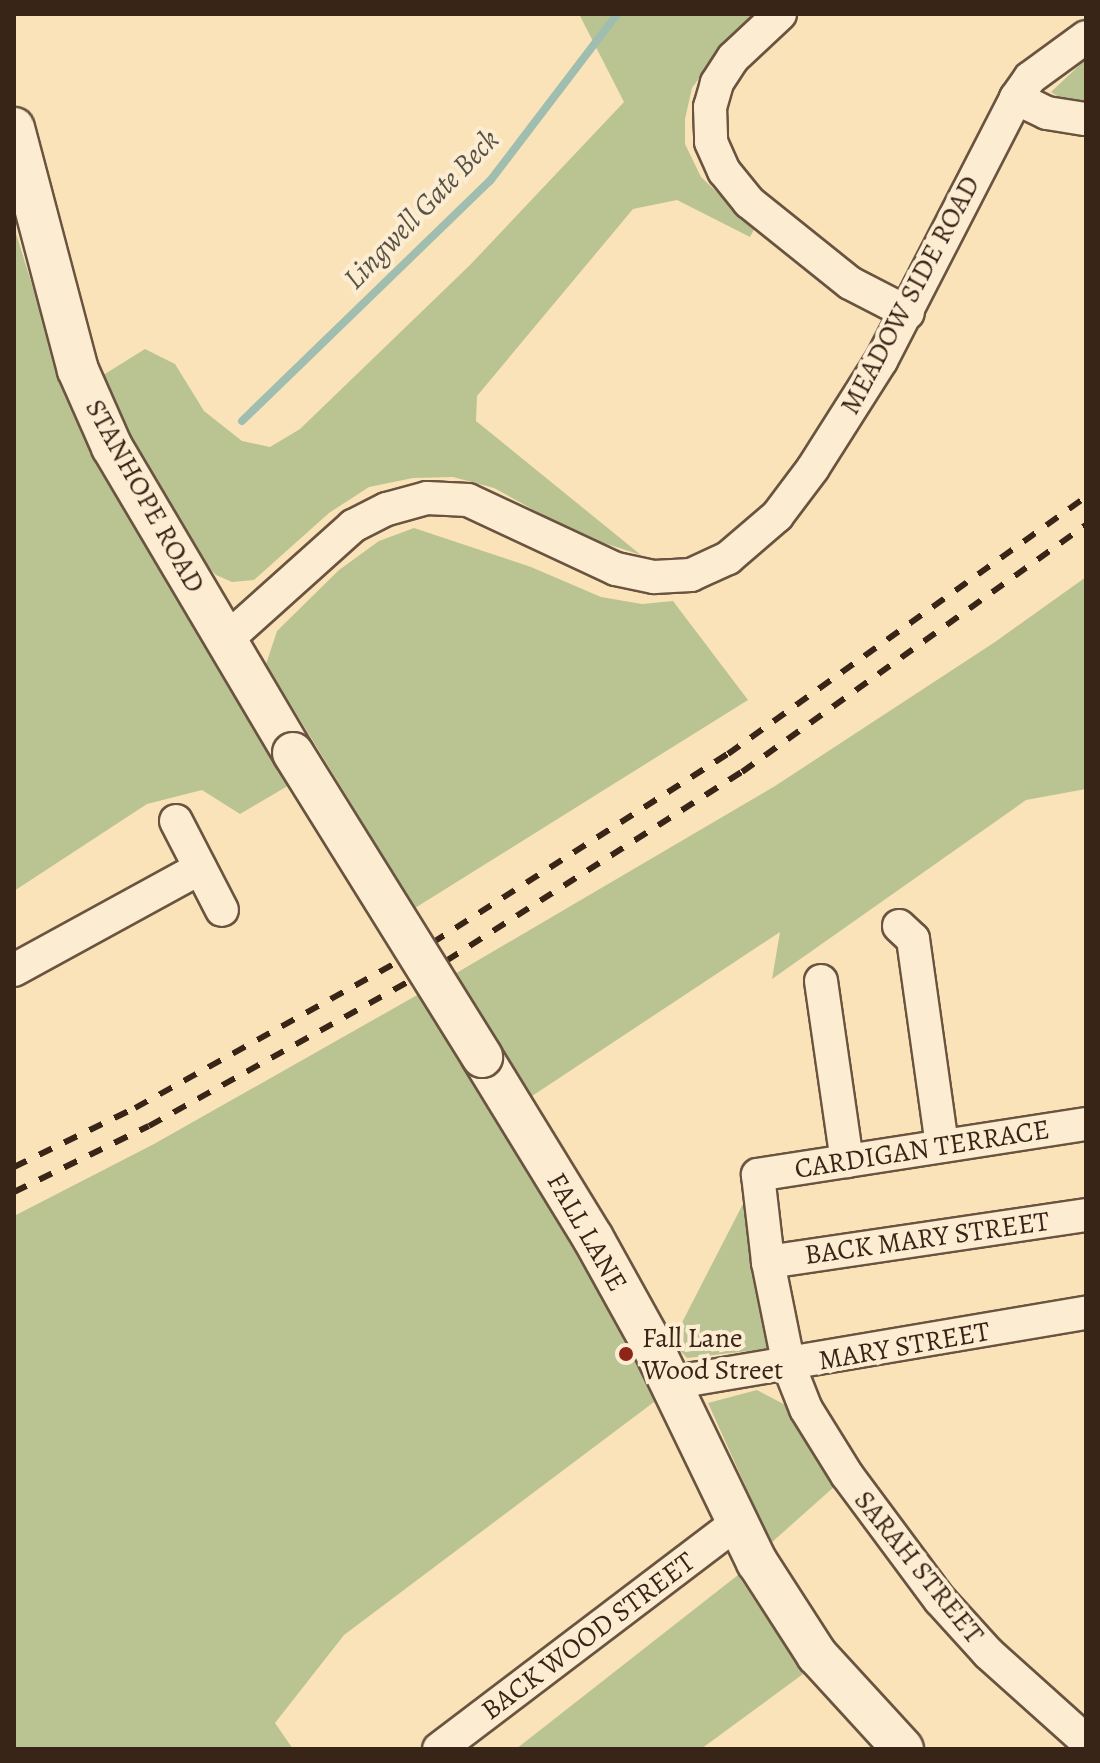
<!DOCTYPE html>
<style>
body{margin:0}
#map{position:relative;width:1100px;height:1763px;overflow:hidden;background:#fbe3b9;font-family:Alegreya,serif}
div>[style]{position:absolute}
.green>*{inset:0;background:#bac492}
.stream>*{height:8px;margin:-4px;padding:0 4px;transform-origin:4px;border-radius:4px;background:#9fbeaf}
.roads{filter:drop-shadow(2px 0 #6a5440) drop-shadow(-2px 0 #6a5440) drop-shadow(0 2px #6a5440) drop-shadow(0 -2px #6a5440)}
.minor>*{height:32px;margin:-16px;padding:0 16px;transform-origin:16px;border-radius:16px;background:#fcedd2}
.tertiary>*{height:40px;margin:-20px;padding:0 20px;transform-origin:20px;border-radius:20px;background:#fcedd2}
.rail>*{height:6px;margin-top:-3px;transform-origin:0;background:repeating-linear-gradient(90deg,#392518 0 14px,transparent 0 28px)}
.bridges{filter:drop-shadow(2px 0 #6a5440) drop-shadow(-2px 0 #6a5440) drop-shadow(0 2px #6a5440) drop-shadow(0 -2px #6a5440)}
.tertiary-bridge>*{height:40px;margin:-20px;padding:0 20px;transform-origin:20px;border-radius:20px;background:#fcedd2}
.dots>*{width:22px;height:22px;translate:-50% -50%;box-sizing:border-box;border:4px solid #fcedd2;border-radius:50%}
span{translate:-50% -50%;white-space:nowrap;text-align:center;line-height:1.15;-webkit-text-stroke:8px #fcedd2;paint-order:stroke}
.street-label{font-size:28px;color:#392518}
.poi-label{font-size:28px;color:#392518}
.left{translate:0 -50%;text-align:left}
.water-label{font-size:30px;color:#585345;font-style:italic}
.frame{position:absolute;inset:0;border:16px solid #392518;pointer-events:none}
</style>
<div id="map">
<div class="green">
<i style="clip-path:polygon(579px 14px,759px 14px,715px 56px,692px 88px,685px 119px,685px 144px,701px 177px,727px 202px,758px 222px,750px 237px,677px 200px,633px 209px,477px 396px,476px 421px,641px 555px,579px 535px,494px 488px,453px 477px,413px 478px,369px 487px,329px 513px,254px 580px,232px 582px,216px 575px,195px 553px,128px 444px,100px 377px,145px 349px,175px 364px,204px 411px,242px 441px,270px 447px,300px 429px,470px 265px,624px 102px)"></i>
<i style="clip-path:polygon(1086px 59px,1086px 106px,1063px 100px,1051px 92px)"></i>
<i style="clip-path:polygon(14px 227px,68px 400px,96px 464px,291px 784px,240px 814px,202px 790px,147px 804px,14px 891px)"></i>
<i style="clip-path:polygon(414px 528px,531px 567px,601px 597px,642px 604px,673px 601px,748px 700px,415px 908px,266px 664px,277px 631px,339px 570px,379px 541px)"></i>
<i style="clip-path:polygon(1086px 577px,1086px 789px,1026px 800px,772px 979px,780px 932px,529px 1098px,453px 975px,775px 786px,995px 642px)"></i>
<i style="clip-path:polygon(419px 994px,662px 1396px,344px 1635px,275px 1723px,293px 1749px,14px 1749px,14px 1216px,154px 1144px)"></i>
<i style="clip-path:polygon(747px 1196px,771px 1341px,766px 1349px,687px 1358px,672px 1342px)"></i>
<i style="clip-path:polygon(757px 1390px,795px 1410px,844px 1478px,771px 1543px,708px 1403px)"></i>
<i style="clip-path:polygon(738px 1575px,803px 1674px,701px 1749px,516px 1749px)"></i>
</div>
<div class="stream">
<i style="left:242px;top:421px;width:345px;rotate:-44.1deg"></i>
<i style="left:490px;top:181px;width:210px;rotate:-52.7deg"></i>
</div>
<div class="roads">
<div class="minor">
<i style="left:780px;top:14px;width:64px;rotate:136.9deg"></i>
<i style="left:733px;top:58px;width:30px;rotate:123deg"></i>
<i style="left:717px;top:83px;width:25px;rotate:106deg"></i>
<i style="left:710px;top:107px;width:35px;rotate:88deg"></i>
<i style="left:711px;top:142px;width:32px;rotate:66deg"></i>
<i style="left:724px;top:171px;width:40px;rotate:51deg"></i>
<i style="left:749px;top:202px;width:129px;rotate:38.7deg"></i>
<i style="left:850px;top:283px;width:65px;rotate:27.3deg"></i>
<i style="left:1016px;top:98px;width:34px;rotate:26deg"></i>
<i style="left:1047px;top:113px;width:39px;rotate:9deg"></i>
<i style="left:226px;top:640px;width:171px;rotate:-41.9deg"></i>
<i style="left:353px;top:526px;width:38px;rotate:-27deg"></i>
<i style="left:387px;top:509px;width:41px;rotate:-15.4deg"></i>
<i style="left:427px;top:498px;width:41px;rotate:2.8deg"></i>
<i style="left:468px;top:500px;width:163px;rotate:25deg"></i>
<i style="left:616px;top:569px;width:39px;rotate:12deg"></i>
<i style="left:654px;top:577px;width:37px;rotate:-3deg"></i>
<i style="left:691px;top:575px;width:41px;rotate:-24.7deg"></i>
<i style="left:728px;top:558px;width:65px;rotate:-40.6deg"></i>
<i style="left:777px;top:516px;width:60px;rotate:-53.1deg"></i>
<i style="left:813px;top:468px;width:127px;rotate:-57.6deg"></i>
<i style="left:881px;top:361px;width:296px;rotate:-62.8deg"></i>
<i style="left:1016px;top:98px;width:24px;rotate:-55deg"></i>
<i style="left:1030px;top:78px;width:69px;rotate:-36.2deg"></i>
<i style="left:176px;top:821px;width:100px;rotate:62.7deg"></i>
<i style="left:899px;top:926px;width:19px;rotate:43deg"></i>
<i style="left:913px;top:939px;width:209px;rotate:82deg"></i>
<i style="left:14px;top:970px;width:212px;rotate:-28.7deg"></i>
<i style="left:821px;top:981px;width:182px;rotate:81.8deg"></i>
<i style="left:1086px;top:1124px;width:332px;rotate:171.2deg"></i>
<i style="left:758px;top:1175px;width:88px;rotate:83.4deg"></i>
<i style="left:768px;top:1262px;width:106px;rotate:78.6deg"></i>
<i style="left:789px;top:1366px;width:46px;rotate:68.4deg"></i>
<i style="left:806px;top:1409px;width:78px;rotate:58.2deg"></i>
<i style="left:847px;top:1475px;width:156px;rotate:53.4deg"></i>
<i style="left:940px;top:1600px;width:72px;rotate:47.8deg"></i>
<i style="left:988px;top:1653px;width:132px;rotate:41.9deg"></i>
<i style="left:768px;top:1262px;width:321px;rotate:-8.4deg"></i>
<i style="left:675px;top:1387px;width:21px;rotate:-23deg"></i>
<i style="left:694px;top:1379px;width:398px;rotate:-9.6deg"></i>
<i style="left:439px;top:1749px;width:374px;rotate:-37.2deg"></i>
</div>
<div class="tertiary">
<i style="left:14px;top:128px;width:250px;rotate:75.2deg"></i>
<i style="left:78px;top:370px;width:84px;rotate:66.2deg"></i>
<i style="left:112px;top:447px;width:356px;rotate:59.4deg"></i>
<i style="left:482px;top:1057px;width:212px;rotate:58.5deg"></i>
<i style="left:593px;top:1238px;width:118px;rotate:61deg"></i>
<i style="left:650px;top:1341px;width:246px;rotate:64.2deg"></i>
<i style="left:757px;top:1562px;width:111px;rotate:57.2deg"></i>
<i style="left:817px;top:1655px;width:127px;rotate:47.5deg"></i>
</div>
</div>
<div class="rail">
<i style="left:14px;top:1167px;width:135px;rotate:-26deg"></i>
<i style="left:135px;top:1108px;width:340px;rotate:-29.1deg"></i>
<i style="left:432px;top:943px;width:351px;rotate:-32.6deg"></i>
<i style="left:728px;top:754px;width:441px;rotate:-35.7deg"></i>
<i style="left:14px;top:1192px;width:150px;rotate:-26.1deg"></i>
<i style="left:149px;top:1126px;width:340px;rotate:-29.1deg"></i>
<i style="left:446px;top:961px;width:351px;rotate:-32.6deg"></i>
<i style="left:742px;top:772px;width:423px;rotate:-35.7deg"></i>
</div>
<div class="bridges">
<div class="tertiary-bridge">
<i style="left:293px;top:753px;width:358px;rotate:58.1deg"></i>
</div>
</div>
<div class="dots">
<i style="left:626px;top:1354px;background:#8f2418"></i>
</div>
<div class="street-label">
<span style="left:910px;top:295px;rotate:-62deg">MEADOW SIDE ROAD</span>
<span style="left:145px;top:496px;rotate:61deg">STANHOPE ROAD</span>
<span style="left:922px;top:1149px;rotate:-9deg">CARDIGAN TERRACE</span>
<span style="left:587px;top:1232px;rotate:60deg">FALL LANE</span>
<span style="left:927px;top:1238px;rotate:-8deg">BACK MARY STREET</span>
<span style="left:904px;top:1346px;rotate:-10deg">MARY STREET</span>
<span style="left:919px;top:1567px;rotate:51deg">SARAH STREET</span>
<span style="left:588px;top:1636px;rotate:-37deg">BACK WOOD STREET</span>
</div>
<div class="poi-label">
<span class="left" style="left:642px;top:1354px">Fall Lane<br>Wood Street</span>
</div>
<div class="water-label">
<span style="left:421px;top:209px;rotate:-46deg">Lingwell Gate Beck</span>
</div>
<div class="frame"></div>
</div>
